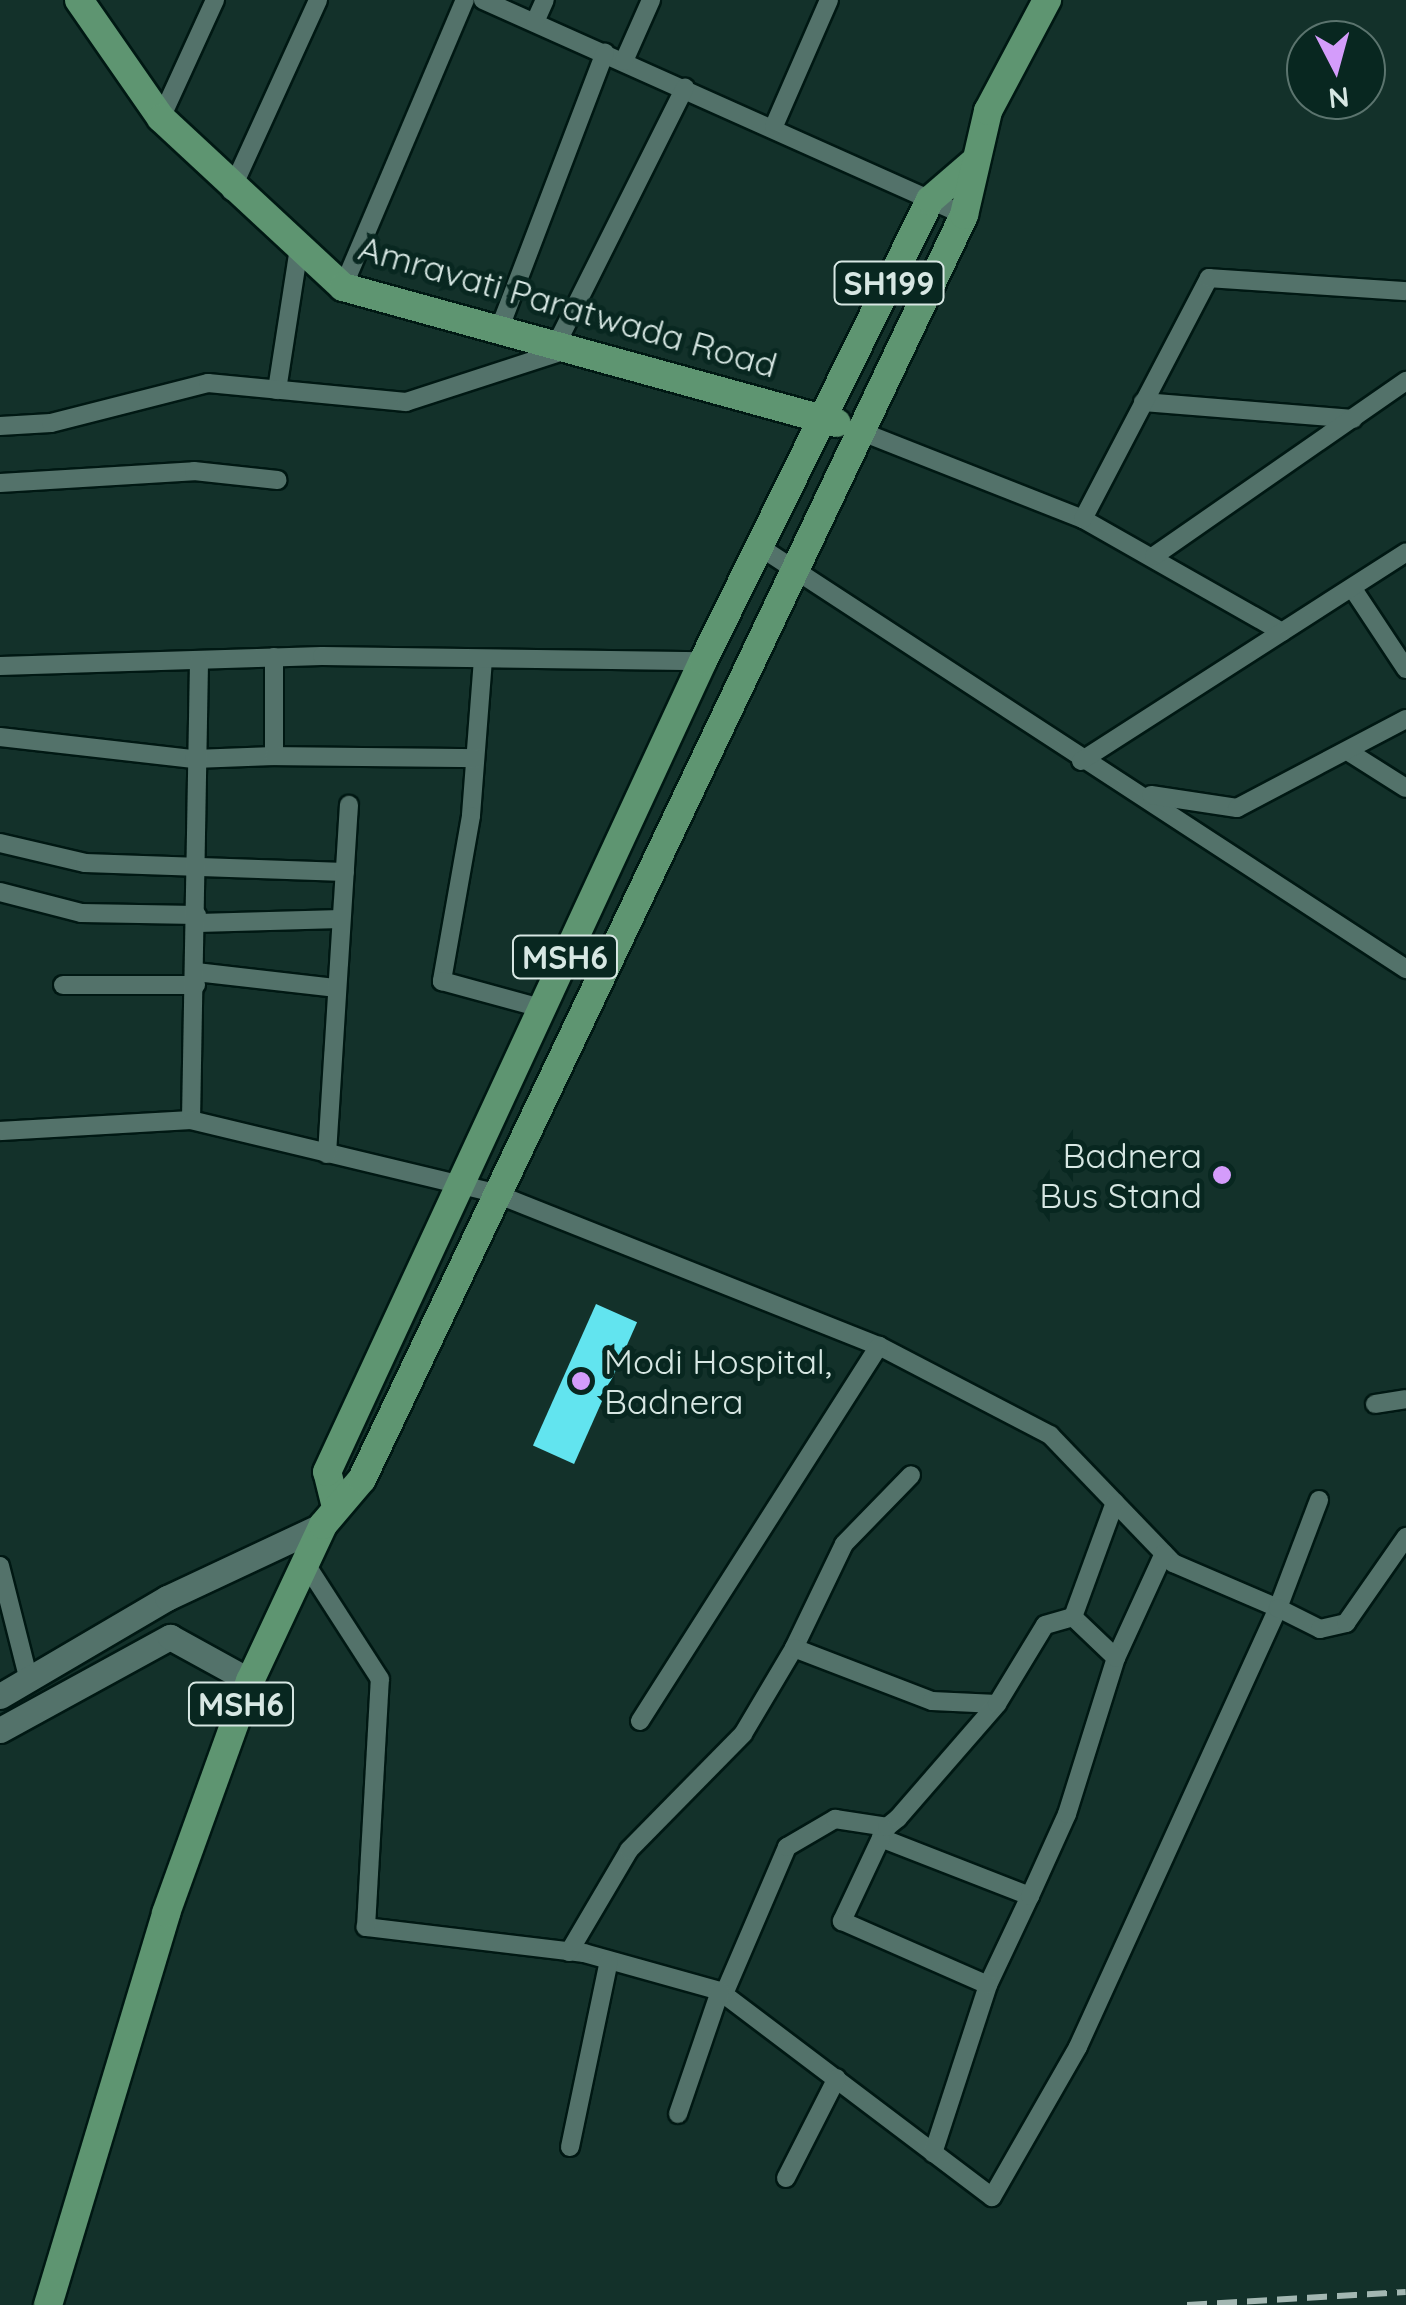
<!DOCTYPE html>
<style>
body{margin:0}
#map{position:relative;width:1406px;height:2305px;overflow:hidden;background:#13312a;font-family:Quicksand,sans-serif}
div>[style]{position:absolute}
.building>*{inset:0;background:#62e4ef;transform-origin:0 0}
.roads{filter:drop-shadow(2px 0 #001813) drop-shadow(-2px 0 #001813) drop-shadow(0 2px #001813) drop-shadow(0 -2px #001813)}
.street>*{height:18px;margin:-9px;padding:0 9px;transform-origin:9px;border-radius:9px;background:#53726a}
.secondary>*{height:25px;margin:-12.5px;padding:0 12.5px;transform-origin:12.5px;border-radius:12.5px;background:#53726a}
.primary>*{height:28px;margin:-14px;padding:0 14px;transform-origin:14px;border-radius:14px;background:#5e9571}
.rail>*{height:6px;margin-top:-3px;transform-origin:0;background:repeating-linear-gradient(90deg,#a3b7b2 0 20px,transparent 0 30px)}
.dots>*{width:28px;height:28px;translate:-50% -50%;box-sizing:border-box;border:5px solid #082720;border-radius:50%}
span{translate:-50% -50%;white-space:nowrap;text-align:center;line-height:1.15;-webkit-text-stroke:10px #082720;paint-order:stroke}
.shield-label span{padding:2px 8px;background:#082720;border:2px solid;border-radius:8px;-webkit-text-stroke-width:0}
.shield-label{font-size:32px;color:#d7e7e3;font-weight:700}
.street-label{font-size:35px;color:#d7e7e3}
.poi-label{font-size:35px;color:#d7e7e3}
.right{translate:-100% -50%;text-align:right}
.left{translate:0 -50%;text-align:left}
.north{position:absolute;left:1286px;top:20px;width:100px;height:100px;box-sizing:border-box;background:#082720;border:2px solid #5b746e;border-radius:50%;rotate:174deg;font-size:28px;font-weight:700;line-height:40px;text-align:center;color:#d7e7e3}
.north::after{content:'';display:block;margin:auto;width:35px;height:45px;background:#d49cfb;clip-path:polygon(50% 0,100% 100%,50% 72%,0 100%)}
</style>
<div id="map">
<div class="building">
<i style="left:596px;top:1304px;width:45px;height:155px;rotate:24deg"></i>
</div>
<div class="roads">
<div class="street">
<i style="left:483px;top:0;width:527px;rotate:24.08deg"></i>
<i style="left:535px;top:22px;width:24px;rotate:-66deg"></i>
<i style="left:624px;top:61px;width:67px;rotate:-66.1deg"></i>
<i style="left:161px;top:118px;width:130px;rotate:-65.4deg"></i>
<i style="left:774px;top:126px;width:137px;rotate:-66.4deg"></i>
<i style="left:231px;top:191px;width:210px;rotate:-65.5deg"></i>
<i style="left:343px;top:287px;width:312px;rotate:-67deg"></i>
<i style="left:499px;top:330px;width:297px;rotate:-69.1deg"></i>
<i style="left:556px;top:345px;width:288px;rotate:-63.4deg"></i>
<i style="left:277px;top:390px;width:144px;rotate:-81.2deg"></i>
<i style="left:1143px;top:402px;width:211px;rotate:4.6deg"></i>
<i style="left:0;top:426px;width:51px;rotate:-3.4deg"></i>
<i style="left:51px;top:423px;width:162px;rotate:-14.3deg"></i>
<i style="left:208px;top:383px;width:199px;rotate:5.5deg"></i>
<i style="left:406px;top:402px;width:171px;rotate:-18deg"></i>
<i style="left:857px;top:430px;width:243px;rotate:21.5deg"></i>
<i style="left:1083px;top:519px;width:229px;rotate:29.6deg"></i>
<i style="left:0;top:483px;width:194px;rotate:-3.5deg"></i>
<i style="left:194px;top:471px;width:84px;rotate:6.1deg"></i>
<i style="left:1083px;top:519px;width:272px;rotate:-62.4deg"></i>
<i style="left:1209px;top:278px;width:197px;rotate:3.8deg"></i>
<i style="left:760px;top:547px;width:772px;rotate:33.15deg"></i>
<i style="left:1154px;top:556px;width:307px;rotate:-34.8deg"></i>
<i style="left:1353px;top:589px;width:96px;rotate:56.5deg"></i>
<i style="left:483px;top:659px;width:157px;rotate:94.4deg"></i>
<i style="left:471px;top:816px;width:168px;rotate:100deg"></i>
<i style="left:442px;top:981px;width:103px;rotate:15.3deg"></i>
<i style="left:0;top:666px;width:322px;rotate:-1.8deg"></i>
<i style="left:322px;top:656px;width:381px;rotate:0.8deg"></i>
<i style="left:0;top:737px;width:195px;rotate:6.5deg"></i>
<i style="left:194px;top:759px;width:80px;rotate:-2.1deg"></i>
<i style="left:274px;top:756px;width:99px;rotate:-90deg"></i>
<i style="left:1349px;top:752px;width:67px;rotate:32.3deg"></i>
<i style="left:274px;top:756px;width:201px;rotate:0.6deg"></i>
<i style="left:1081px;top:761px;width:386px;rotate:-32.7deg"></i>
<i style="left:1151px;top:795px;width:87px;rotate:8.6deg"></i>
<i style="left:1237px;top:808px;width:191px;rotate:-27.8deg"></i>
<i style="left:0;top:843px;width:87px;rotate:13.2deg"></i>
<i style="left:85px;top:863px;width:260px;rotate:2deg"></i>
<i style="left:0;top:892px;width:84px;rotate:14.5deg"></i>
<i style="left:81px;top:913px;width:116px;rotate:1deg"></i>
<i style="left:198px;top:923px;width:143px;rotate:-1.6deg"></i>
<i style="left:196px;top:972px;width:142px;rotate:6.5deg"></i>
<i style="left:63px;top:985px;width:133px"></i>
<i style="left:191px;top:1120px;width:460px;rotate:-89deg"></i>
<i style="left:0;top:1131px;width:191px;rotate:-3.3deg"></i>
<i style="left:191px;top:1120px;width:312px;rotate:13.5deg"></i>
<i style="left:494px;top:1193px;width:414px;rotate:21.7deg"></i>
<i style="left:879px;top:1346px;width:193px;rotate:27.5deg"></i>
<i style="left:1050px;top:1435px;width:178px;rotate:46.1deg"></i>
<i style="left:1173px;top:1563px;width:114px;rotate:23.2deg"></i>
<i style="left:1278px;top:1608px;width:482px;rotate:114.5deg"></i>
<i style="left:1078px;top:2047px;width:173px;rotate:119.8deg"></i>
<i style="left:992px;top:2197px;width:341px;rotate:-142.9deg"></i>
<i style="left:720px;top:1991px;width:141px;rotate:-164.4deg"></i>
<i style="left:584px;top:1953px;width:220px;rotate:-173.2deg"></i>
<i style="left:366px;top:1927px;width:248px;rotate:-86.8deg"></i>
<i style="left:380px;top:1679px;width:137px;rotate:-122.8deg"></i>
<i style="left:327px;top:1154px;width:350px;rotate:-86.4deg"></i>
<i style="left:1375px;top:1404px;width:31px;rotate:-9deg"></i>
<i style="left:1319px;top:1500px;width:116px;rotate:110.8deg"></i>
<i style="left:1278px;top:1608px;width:47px;rotate:26.6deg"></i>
<i style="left:1320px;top:1629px;width:27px;rotate:-13deg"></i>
<i style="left:1346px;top:1623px;width:105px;rotate:-55.1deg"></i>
<i style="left:0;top:1566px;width:114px;rotate:75.8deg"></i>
<i style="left:794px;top:1648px;width:115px;rotate:-64.3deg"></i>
<i style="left:844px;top:1544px;width:96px;rotate:-45.8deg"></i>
<i style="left:1116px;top:1658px;width:115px;rotate:-65.4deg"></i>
<i style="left:640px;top:1721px;width:445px;rotate:-57.5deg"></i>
<i style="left:887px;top:1827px;width:13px;rotate:119deg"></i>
<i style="left:881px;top:1838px;width:160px;rotate:21.3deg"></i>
<i style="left:1030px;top:1896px;width:98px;rotate:115.3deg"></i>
<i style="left:988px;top:1985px;width:177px;rotate:108.1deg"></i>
<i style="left:881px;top:1838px;width:92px;rotate:115.2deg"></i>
<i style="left:842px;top:1921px;width:159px;rotate:23.7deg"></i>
<i style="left:1030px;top:1896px;width:90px;rotate:-65.7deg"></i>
<i style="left:1067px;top:1814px;width:164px;rotate:-72.6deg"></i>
<i style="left:1116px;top:1658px;width:59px;rotate:-136.4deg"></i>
<i style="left:569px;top:1952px;width:118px;rotate:-59.5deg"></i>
<i style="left:629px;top:1850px;width:163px;rotate:-45.5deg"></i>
<i style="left:743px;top:1734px;width:100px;rotate:-59.3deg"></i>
<i style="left:794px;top:1648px;width:148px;rotate:21deg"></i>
<i style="left:932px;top:1701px;width:65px;rotate:2.6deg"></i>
<i style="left:724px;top:1994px;width:160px;rotate:-66.8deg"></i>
<i style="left:787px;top:1847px;width:56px;rotate:-30.3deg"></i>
<i style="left:835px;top:1819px;width:53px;rotate:8.7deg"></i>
<i style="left:887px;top:1827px;width:14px;rotate:-39deg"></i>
<i style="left:898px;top:1818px;width:151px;rotate:-49deg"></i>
<i style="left:997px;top:1704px;width:92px;rotate:-58.7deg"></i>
<i style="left:1045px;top:1625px;width:29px;rotate:-16deg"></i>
<i style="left:1073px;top:1617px;width:122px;rotate:-69.9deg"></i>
<i style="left:678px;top:2114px;width:130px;rotate:-71.1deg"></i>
<i style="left:570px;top:2147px;width:190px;rotate:-78.2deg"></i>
<i style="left:786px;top:2178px;width:112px;rotate:-63deg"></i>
</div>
<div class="secondary">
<i style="left:0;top:1696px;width:194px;rotate:-30.4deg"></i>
<i style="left:167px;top:1598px;width:172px;rotate:-25.1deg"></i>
<i style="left:0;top:1730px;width:194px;rotate:-28.7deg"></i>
<i style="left:170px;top:1637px;width:91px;rotate:28.8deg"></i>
</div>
<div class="primary">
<i style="left:79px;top:0;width:144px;rotate:55.2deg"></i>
<i style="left:161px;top:118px;width:248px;rotate:42.9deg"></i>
<i style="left:343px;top:287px;width:512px;rotate:15.39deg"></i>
<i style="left:335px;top:1503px;width:32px;rotate:-104deg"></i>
<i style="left:327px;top:1472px;width:894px;rotate:-65.13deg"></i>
<i style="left:703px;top:661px;width:514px;rotate:-63.78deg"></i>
<i style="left:930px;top:200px;width:57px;rotate:-40.7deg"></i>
<i style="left:48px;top:2305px;width:409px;rotate:-73.2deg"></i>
<i style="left:166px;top:1913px;width:247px;rotate:-70.1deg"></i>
<i style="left:250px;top:1681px;width:172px;rotate:-64.9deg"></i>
<i style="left:323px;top:1525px;width:60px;rotate:-49.7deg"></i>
<i style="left:362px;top:1479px;width:1400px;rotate:-64.53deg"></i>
<i style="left:964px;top:215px;width:107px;rotate:-77deg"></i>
<i style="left:988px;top:111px;width:126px;rotate:-62deg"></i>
</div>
</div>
<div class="rail">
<i style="left:1187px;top:2305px;width:219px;rotate:-3.4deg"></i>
</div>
<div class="dots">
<i style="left:1222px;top:1175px;background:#d49cfb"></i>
<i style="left:581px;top:1381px;background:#d49cfb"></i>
</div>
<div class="shield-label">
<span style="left:889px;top:283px">SH199</span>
<span style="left:565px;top:957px">MSH6</span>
<span style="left:241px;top:1704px">MSH6</span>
</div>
<div class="street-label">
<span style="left:568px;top:306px;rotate:16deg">Amravati Paratwada Road</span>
</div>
<div class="poi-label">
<span class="right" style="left:1202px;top:1175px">Badnera<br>Bus Stand</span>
<span class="left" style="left:604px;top:1381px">Modi Hospital,<br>Badnera</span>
</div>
<div class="north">N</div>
</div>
